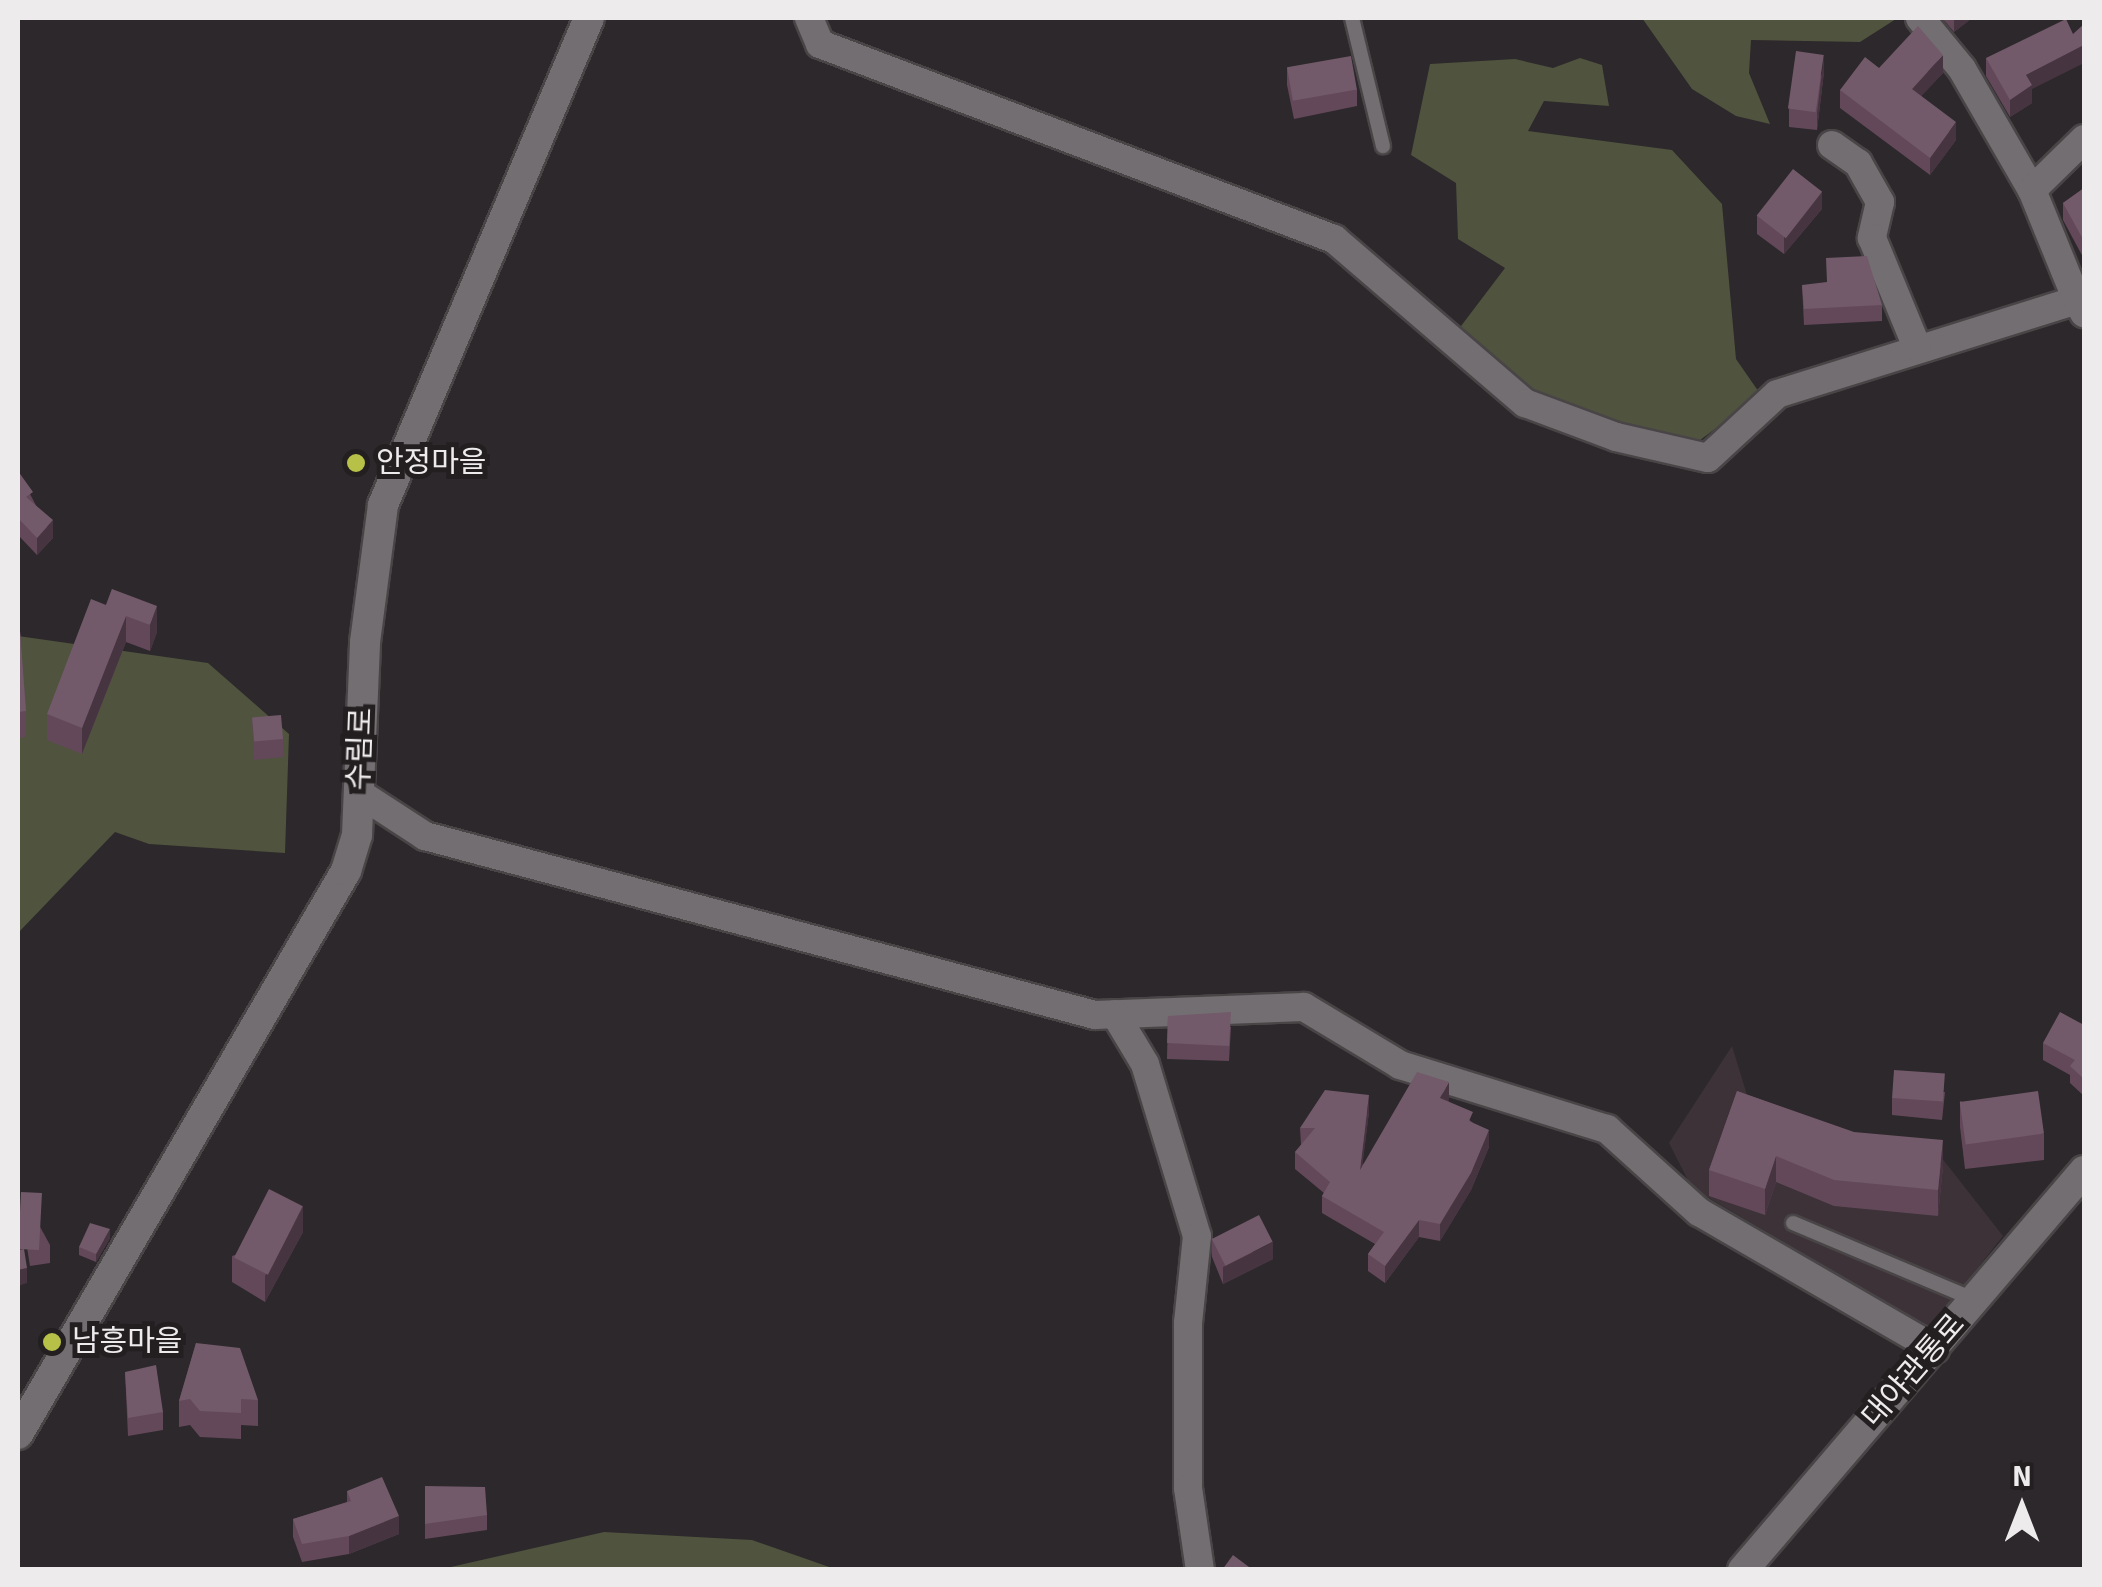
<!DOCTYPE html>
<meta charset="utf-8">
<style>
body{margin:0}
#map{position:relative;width:2102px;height:1587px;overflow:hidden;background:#2c282b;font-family:Signika,"Noto Sans KR",sans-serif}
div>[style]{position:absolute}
.built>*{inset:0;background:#3c3238}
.green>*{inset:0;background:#50533e}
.roads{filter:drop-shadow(2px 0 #494547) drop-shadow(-2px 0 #494547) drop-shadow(0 2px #494547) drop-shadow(0 -2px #494547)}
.lane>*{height:14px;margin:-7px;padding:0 7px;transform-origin:7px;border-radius:7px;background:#736e71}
.street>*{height:28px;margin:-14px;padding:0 14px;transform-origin:14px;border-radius:14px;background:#736e71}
.secondary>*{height:30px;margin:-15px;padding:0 15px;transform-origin:15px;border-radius:15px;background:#736e71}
.wall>*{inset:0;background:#63485a}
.shaded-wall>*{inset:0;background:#473441}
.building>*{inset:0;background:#725a6a;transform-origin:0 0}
.dots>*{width:28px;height:28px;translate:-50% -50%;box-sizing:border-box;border:5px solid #231f21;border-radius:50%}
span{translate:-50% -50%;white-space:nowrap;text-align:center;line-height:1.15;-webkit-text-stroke:10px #231f21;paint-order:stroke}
.poi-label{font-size:30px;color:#eeebed}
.left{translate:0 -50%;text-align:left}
.street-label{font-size:30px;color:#eeebed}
.frame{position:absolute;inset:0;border:20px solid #eeebed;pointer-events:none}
.north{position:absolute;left:1972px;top:1457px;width:100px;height:100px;-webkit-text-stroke:8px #231f21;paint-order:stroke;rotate:0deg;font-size:28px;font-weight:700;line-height:40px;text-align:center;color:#eeebed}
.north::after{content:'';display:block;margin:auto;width:35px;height:45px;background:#eeebed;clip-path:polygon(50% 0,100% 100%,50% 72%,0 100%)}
</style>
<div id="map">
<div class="built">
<i style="clip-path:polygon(1732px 1046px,1747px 1095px,1842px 1141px,1934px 1148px,2003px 1236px,1930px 1328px,1692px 1188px,1669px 1143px)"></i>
</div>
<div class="green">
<i style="clip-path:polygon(1642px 18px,1894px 18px,1896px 19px,1860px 42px,1751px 40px,1749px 73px,1770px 124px,1736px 116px,1692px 89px)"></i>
<i style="clip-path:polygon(1580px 58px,1602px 65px,1609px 106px,1544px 101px,1528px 131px,1672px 150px,1722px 204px,1736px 359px,1761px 395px,1692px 446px,1539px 397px,1458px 330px,1505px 268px,1458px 239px,1456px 183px,1411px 155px,1430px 64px,1515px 59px,1553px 68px)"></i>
<i style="clip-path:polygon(18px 636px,208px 663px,289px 734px,285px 853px,149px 844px,115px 832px,18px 933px)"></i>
<i style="clip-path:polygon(604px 1532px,752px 1540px,835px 1569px,442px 1569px)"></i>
</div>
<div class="roads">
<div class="lane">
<i style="left:1352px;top:18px;width:132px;rotate:76.4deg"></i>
<i style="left:1793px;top:1223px;width:198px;rotate:22.9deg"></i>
</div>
<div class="street">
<i style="left:809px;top:18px;width:28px;rotate:67deg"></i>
<i style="left:820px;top:44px;width:550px;rotate:20.78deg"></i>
<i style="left:1334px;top:239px;width:252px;rotate:40.7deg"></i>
<i style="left:1525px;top:403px;width:97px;rotate:20.5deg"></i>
<i style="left:1616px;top:437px;width:94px;rotate:12.9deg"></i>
<i style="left:1708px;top:458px;width:94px;rotate:-42.8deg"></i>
<i style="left:1777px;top:394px;width:314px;rotate:-17.4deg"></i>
<i style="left:2077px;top:300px;width:15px;rotate:62deg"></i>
<i style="left:1920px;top:18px;width:66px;rotate:50.5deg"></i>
<i style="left:1962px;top:69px;width:140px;rotate:60deg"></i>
<i style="left:2032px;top:190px;width:119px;rotate:67.8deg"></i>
<i style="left:1832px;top:145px;width:32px;rotate:35deg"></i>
<i style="left:1858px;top:163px;width:45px;rotate:60.6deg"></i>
<i style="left:1880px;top:202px;width:37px;rotate:103deg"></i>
<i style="left:1872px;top:238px;width:118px;rotate:67.6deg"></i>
<i style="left:2032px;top:190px;width:73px;rotate:-44.4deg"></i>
<i style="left:359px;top:793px;width:79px;rotate:33.1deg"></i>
<i style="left:425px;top:836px;width:693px;rotate:14.96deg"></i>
<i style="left:1095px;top:1015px;width:209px;rotate:-2.2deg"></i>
<i style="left:1304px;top:1007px;width:112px;rotate:31.1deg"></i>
<i style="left:1400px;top:1065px;width:217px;rotate:17.2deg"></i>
<i style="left:1607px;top:1129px;width:124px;rotate:42.1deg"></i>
<i style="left:1699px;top:1212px;width:273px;rotate:30.1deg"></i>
<i style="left:1115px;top:1014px;width:58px;rotate:59deg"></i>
<i style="left:1145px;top:1064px;width:180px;rotate:73.2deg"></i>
<i style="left:1197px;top:1236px;width:87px;rotate:95.9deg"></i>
<i style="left:1188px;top:1323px;width:165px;rotate:90deg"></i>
<i style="left:1188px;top:1488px;width:83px;rotate:81.7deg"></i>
</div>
<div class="secondary">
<i style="left:18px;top:1434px;width:652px;rotate:-59.78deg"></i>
<i style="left:346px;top:871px;width:38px;rotate:-73deg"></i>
<i style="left:357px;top:835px;width:193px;rotate:-87.6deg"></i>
<i style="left:365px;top:642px;width:138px;rotate:-82.5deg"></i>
<i style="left:383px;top:505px;width:529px;rotate:-67.07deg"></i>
<i style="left:1743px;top:1570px;width:525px;rotate:-49.48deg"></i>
</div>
</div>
<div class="wall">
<i style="clip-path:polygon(1942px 18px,1972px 18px,1954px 32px)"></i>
<i style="clip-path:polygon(1986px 58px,2032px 89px,2032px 103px,2010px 117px,1986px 76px)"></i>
<i style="clip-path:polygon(1287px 68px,1357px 89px,1357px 106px,1294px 119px,1287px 85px)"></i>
<i style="clip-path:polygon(1879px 68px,1943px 73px,1921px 96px,1956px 140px,1930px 175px,1840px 108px,1840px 90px)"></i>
<i style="clip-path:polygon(1824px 72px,1817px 130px,1789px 127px,1789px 109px)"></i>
<i style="clip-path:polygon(2084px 188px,2084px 259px,2063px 220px,2063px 203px)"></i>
<i style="clip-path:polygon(1822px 209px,1784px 254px,1757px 234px,1757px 216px)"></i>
<i style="clip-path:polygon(1802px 285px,1882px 305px,1882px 321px,1804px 325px)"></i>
<i style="clip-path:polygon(18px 471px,53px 538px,37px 555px,18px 535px)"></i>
<i style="clip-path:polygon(112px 589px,157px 632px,150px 651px,126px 642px,82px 754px,47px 740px,47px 714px,106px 605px)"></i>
<i style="clip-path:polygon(18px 604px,26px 711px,26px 737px,18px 738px)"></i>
<i style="clip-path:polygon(252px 718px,283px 739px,283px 757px,254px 760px)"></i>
<i style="clip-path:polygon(1168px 1016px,1231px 1027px,1229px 1061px,1167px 1059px)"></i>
<i style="clip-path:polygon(2084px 1025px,2084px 1096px,2070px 1083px,2070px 1075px,2043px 1060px,2043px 1043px)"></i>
<i style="clip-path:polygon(1737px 1091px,1943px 1166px,1938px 1216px,1834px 1206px,1776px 1182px,1765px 1215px,1709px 1196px,1709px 1170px)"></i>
<i style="clip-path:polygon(1945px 1092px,1942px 1120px,1892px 1115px,1892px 1098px)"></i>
<i style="clip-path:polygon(1449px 1099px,1448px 1101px,1473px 1123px,1489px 1147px,1471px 1190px,1440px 1241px,1419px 1237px,1385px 1283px,1368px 1271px,1368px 1254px,1375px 1244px,1322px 1213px,1322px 1196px,1324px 1193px,1295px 1169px,1295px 1152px,1301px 1145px,1300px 1128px,1369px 1112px,1362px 1165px)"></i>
<i style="clip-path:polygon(1960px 1101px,2044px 1134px,2044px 1160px,1965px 1169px,1960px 1127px)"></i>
<i style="clip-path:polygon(21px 1192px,50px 1245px,50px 1263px,30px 1266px,21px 1210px)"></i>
<i style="clip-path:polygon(303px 1232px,265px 1302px,232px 1282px,232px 1256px)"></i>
<i style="clip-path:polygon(110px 1238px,96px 1262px,79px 1255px,79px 1247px)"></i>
<i style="clip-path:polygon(1212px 1239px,1273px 1259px,1223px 1284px,1212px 1257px)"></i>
<i style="clip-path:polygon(196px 1343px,258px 1400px,258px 1426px,241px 1425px,241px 1439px,200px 1437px,190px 1425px,179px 1427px,179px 1401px)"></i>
<i style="clip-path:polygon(125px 1372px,163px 1412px,163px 1430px,128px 1436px)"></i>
<i style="clip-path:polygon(425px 1486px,487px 1515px,487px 1530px,425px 1539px)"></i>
<i style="clip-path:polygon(347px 1491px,399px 1534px,349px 1554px,302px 1562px,293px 1537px,293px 1519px,347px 1502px)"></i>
</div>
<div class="shaded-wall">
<i style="clip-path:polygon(1954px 18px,1972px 18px,1954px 32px)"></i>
<i style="clip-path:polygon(2084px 45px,2084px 63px,2032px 89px,2032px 103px,2010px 117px,2010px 100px,2026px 75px)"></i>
<i style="clip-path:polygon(1824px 55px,1824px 72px,1817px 130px,1817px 113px)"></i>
<i style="clip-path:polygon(1943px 55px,1943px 73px,1912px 106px,1912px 89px)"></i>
<i style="clip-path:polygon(1956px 122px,1956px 140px,1930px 175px,1930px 158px)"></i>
<i style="clip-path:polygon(1822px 192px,1822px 209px,1784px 254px,1784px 236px)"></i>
<i style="clip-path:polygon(53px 520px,53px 538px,37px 555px,37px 538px)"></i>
<i style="clip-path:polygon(157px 606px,157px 632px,150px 651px,150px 625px)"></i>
<i style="clip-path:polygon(126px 616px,126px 642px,82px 754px,82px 728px)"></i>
<i style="clip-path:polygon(1449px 1082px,1449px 1099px,1440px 1114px,1440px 1098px)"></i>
<i style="clip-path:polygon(1369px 1095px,1369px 1112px,1360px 1186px,1360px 1170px)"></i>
<i style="clip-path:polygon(1489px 1130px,1489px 1147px,1471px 1190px,1440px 1241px,1440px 1224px)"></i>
<i style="clip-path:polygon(1943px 1140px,1943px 1166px,1938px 1216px,1938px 1190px)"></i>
<i style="clip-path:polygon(1776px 1156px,1776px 1182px,1765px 1215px,1765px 1189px)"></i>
<i style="clip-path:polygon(303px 1206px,303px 1232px,265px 1302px,265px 1276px)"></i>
<i style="clip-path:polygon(1419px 1220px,1419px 1237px,1385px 1283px,1385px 1266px)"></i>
<i style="clip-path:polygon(110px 1229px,110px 1238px,96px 1262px,96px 1254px)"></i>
<i style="clip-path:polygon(1273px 1242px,1273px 1259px,1223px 1284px,1223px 1267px)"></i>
<i style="clip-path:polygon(27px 1268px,27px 1283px,18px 1286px,18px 1270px)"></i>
<i style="clip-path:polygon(399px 1516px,399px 1534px,349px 1554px,349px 1536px)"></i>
</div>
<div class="building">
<i style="clip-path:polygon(2066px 19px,2073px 34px,2084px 24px,2084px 45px,2026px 75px,2032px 85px,2010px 100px,1986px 58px)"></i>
<i style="clip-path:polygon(1918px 26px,1943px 55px,1912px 89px,1956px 122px,1930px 158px,1840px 90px,1865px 57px,1879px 68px)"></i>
<i style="left:1796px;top:51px;width:28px;height:58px;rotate:8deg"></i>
<i style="left:1351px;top:56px;width:34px;height:65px;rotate:80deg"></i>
<i style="left:1793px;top:169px;width:37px;height:59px;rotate:38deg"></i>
<i style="clip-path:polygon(2084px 188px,2084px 241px,2063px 203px)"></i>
<i style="clip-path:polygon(1867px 256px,1882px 305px,1804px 309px,1802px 285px,1827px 282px,1826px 258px)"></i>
<i style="clip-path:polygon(18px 471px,33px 492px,26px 497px,53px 520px,37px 538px,18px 518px)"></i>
<i style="clip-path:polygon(112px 589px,157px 606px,150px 625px,126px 616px,82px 728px,47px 714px,91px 599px,106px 605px)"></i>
<i style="clip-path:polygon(18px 604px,26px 711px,18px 712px)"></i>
<i style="left:281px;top:715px;width:24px;height:29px;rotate:85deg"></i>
<i style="clip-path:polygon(1231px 1012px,1229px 1046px,1167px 1043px,1168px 1016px)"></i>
<i style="clip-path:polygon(2060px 1012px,2084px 1025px,2084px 1079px,2070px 1066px,2075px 1060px,2043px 1043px)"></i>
<i style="left:1894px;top:1070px;width:51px;height:28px;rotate:4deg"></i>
<i style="clip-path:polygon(1417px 1072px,1449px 1082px,1440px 1098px,1473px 1112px,1469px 1121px,1489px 1130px,1471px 1173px,1440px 1224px,1419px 1220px,1385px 1266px,1368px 1254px,1384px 1232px,1322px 1196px,1330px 1182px,1295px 1152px,1315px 1128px,1300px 1128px,1325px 1090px,1369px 1095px,1360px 1170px)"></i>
<i style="clip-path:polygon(1737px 1091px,1854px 1132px,1943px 1140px,1938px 1190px,1834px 1180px,1776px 1156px,1765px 1189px,1709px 1170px)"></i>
<i style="left:2038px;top:1091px;width:43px;height:79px;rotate:82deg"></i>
<i style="left:269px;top:1189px;width:38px;height:77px;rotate:27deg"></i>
<i style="left:21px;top:1192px;width:21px;height:57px;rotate:3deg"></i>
<i style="left:1259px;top:1215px;width:30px;height:53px;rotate:63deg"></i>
<i style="clip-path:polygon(90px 1223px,110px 1229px,96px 1254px,79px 1247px)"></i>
<i style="clip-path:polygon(24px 1249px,27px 1268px,18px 1270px,18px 1250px)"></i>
<i style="clip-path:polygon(196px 1343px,240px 1348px,258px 1400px,241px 1399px,241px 1413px,200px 1411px,190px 1399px,179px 1401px)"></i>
<i style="clip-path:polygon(156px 1365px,163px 1412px,128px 1418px,125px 1372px)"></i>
<i style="clip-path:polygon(382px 1477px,399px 1516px,349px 1536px,302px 1544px,293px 1519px,351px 1501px,347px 1491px)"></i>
<i style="clip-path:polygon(425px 1486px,485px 1487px,487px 1515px,425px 1524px)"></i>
<i style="clip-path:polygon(1233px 1555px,1253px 1570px,1222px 1570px)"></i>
</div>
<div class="dots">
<i style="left:356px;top:463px;background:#b8c147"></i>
<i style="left:52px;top:1342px;background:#b8c147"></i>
</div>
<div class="poi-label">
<span class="left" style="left:376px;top:463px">안정마을</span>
<span class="left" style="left:72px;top:1342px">남흥마을</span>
</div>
<div class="street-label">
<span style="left:361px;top:749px;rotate:-88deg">수림로</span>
<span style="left:1914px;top:1371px;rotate:-49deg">대야관통로</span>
</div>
<div class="frame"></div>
<div class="north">N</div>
</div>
